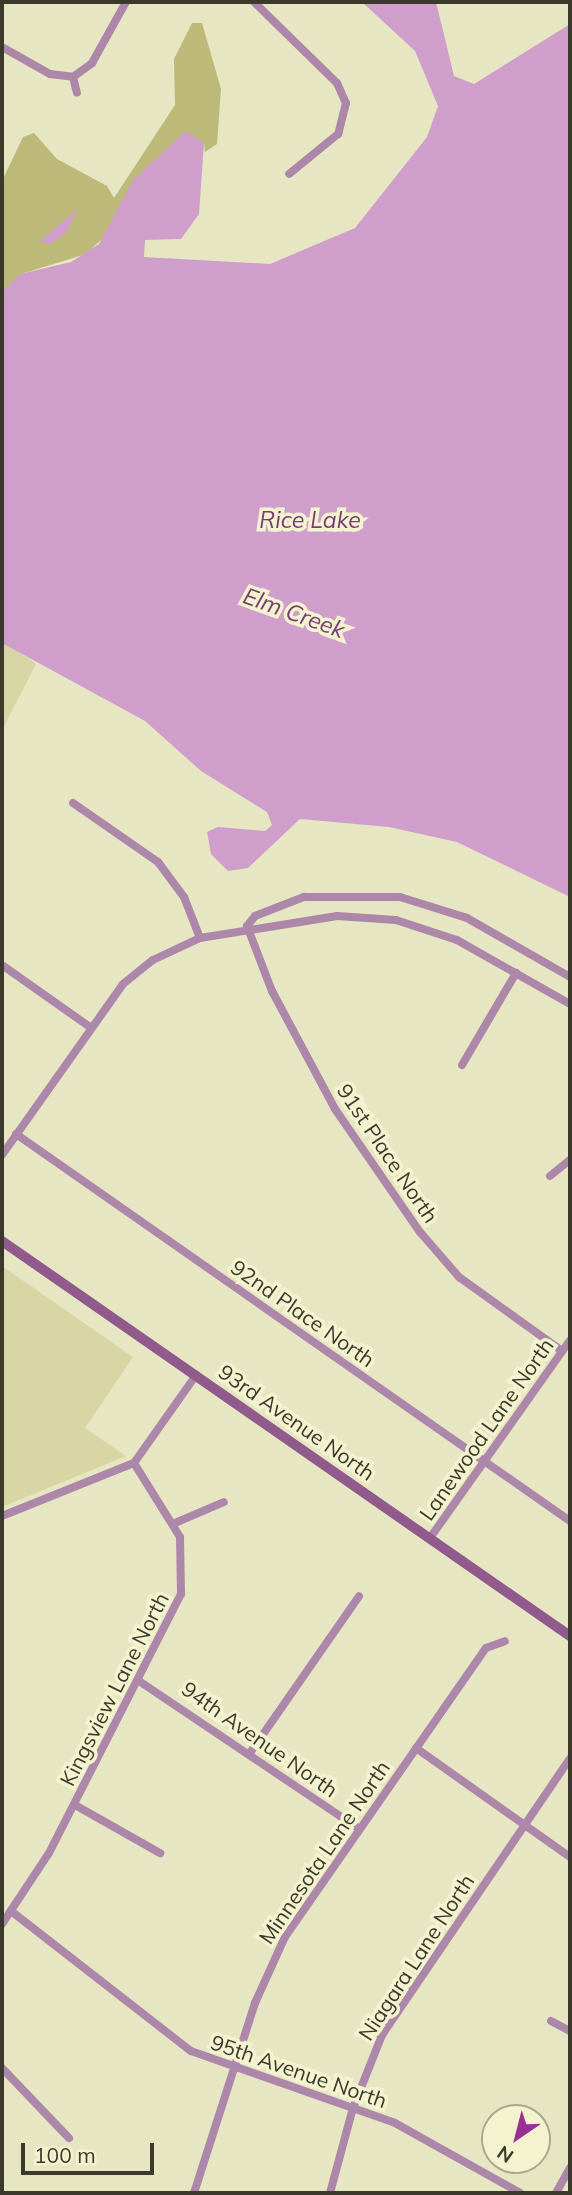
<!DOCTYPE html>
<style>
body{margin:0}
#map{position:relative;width:572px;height:2195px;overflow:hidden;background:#e7e6c3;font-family:Mulish,sans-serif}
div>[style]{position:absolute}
.green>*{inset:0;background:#d7d5a3}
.forest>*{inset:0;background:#bcb979}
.water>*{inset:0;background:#d09ecb}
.street>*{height:8px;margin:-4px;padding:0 4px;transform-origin:4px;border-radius:4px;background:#ad87a9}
.secondary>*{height:10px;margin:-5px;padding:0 5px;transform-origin:5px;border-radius:5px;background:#905a8c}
span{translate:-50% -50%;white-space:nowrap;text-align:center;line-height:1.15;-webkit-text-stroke:7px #f4f3d0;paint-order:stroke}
.street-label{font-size:21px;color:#3a392c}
.water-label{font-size:23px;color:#783c75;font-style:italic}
.frame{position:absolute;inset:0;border:4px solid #3a392c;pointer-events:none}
.north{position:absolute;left:481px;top:2104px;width:70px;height:70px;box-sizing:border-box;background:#f4f3d0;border:2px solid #aaa98e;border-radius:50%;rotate:215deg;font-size:19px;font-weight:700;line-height:28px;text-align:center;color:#3a392c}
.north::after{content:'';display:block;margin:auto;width:24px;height:32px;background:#993195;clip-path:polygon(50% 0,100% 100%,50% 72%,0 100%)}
.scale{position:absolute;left:21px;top:2143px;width:133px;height:32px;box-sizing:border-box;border:4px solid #3a392c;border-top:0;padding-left:9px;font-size:21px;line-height:24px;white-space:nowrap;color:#3a392c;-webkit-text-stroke:5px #f4f3d0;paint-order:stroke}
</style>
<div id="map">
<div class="green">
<i style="clip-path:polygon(2px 639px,36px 664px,2px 730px)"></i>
<i style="clip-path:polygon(2px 1266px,133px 1357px,85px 1428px,126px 1456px,2px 1507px)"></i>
</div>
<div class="forest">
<i style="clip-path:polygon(192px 23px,202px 23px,221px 89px,217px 144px,205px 152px,204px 143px,86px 254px,21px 274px,2px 292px,2px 181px,23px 137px,34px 133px,57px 159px,107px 186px,114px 198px,175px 105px,174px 59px)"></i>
</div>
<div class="water">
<i style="clip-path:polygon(362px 2px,436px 2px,454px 76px,474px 84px,570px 24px,570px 897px,457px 842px,389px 827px,300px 819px,248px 868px,228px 871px,211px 854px,207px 832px,218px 827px,265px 831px,272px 825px,267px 812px,201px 771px,145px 721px,2px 643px,2px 292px,20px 274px,71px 262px,99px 244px,133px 180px,186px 131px,204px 143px,199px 214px,181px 239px,145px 240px,144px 257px,270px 264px,355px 228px,427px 137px,438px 106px,415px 51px)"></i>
<i style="clip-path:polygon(78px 209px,66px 233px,50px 244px,40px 241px)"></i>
</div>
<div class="street">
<i style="left:254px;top:2px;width:116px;rotate:44.3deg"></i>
<i style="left:337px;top:83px;width:22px;rotate:66deg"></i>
<i style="left:346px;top:103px;width:32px;rotate:104deg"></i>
<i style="left:338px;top:134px;width:63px;rotate:140.8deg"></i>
<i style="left:2px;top:47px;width:55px;rotate:29.4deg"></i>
<i style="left:50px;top:74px;width:23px;rotate:7deg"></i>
<i style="left:73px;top:77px;width:24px;rotate:-36deg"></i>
<i style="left:92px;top:63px;width:70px;rotate:-60.9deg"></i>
<i style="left:73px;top:77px;width:16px;rotate:76deg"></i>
<i style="left:73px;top:803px;width:103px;rotate:34.8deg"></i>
<i style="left:158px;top:862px;width:44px;rotate:53.4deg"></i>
<i style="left:184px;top:897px;width:44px;rotate:68.7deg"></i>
<i style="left:247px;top:926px;width:70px;rotate:69deg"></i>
<i style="left:272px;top:991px;width:134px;rotate:61.9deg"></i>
<i style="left:335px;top:1109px;width:150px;rotate:55.4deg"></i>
<i style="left:420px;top:1232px;width:60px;rotate:49.1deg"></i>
<i style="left:459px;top:1277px;width:127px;rotate:35.7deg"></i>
<i style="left:247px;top:926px;width:13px;rotate:-51deg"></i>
<i style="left:255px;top:916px;width:53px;rotate:-21.2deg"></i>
<i style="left:304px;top:897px;width:96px"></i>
<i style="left:400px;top:897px;width:70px;rotate:17.4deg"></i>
<i style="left:467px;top:918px;width:119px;rotate:29.8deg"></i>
<i style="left:2px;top:965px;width:108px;rotate:35.2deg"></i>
<i style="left:462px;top:1065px;width:107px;rotate:-59.6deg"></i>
<i style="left:16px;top:1134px;width:676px;rotate:34.94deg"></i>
<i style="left:2px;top:1155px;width:209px;rotate:-54.7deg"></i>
<i style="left:123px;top:984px;width:38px;rotate:-39deg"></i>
<i style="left:153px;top:960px;width:52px;rotate:-25.1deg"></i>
<i style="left:200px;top:938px;width:139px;rotate:-9.1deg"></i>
<i style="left:337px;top:916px;width:59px;rotate:3.9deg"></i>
<i style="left:396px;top:920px;width:64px;rotate:18.2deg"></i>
<i style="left:457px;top:940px;width:130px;rotate:29.5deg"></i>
<i style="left:550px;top:1176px;width:26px;rotate:-39deg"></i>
<i style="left:2px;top:1516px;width:142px;rotate:-21.9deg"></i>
<i style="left:134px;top:1463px;width:108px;rotate:-54.8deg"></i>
<i style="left:175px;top:1523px;width:53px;rotate:-23.2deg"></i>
<i style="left:430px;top:1538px;width:242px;rotate:-54.7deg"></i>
<i style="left:139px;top:1681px;width:265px;rotate:33.9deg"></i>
<i style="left:416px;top:1748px;width:189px;rotate:35.3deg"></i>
<i style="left:250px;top:1753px;width:191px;rotate:-55.2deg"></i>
<i style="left:75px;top:1805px;width:98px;rotate:29.5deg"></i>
<i style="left:11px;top:1911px;width:228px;rotate:37.9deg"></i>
<i style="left:191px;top:2051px;width:216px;rotate:19.4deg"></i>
<i style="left:395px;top:2123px;width:143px;rotate:29.2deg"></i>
<i style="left:2px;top:1924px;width:85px;rotate:-56.5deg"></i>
<i style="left:49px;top:1853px;width:291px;rotate:-63deg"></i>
<i style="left:181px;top:1594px;width:57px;rotate:-91deg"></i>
<i style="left:180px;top:1537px;width:87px;rotate:-121.9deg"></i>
<i style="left:551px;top:2021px;width:21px;rotate:28deg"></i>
<i style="left:2px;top:2068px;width:97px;rotate:46.3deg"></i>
<i style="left:194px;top:2193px;width:200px;rotate:-72.2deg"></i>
<i style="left:255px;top:2003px;width:72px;rotate:-65.6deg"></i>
<i style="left:285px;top:1937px;width:352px;rotate:-55.2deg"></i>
<i style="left:486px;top:1648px;width:20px;rotate:-20deg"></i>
<i style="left:330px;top:2193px;width:88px;rotate:-74.9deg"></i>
<i style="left:353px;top:2108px;width:79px;rotate:-68.3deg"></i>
<i style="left:382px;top:2035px;width:335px;rotate:-55.8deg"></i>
<i style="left:556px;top:2193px;width:29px;rotate:-61deg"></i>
</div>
<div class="secondary">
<i style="left:2px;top:1241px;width:692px;rotate:34.82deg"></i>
</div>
<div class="street-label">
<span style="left:388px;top:1153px;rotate:56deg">91st Place North</span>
<span style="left:303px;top:1313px;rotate:35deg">92nd Place North</span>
<span style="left:297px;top:1422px;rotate:35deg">93rd Avenue North</span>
<span style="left:486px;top:1429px;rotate:-55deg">Lanewood Lane North</span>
<span style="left:114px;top:1689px;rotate:-63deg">Kingsview Lane North</span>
<span style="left:260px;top:1739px;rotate:35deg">94th Avenue North</span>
<span style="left:324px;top:1852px;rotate:-56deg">Minnesota Lane North</span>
<span style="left:416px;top:1957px;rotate:-57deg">Niagara Lane North</span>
<span style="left:299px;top:2071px;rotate:19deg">95th Avenue North</span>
</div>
<div class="water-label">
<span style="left:310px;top:520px">Rice Lake</span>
<span style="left:294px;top:613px;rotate:20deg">Elm Creek</span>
</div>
<div class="frame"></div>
<div class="north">N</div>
<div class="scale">100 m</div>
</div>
